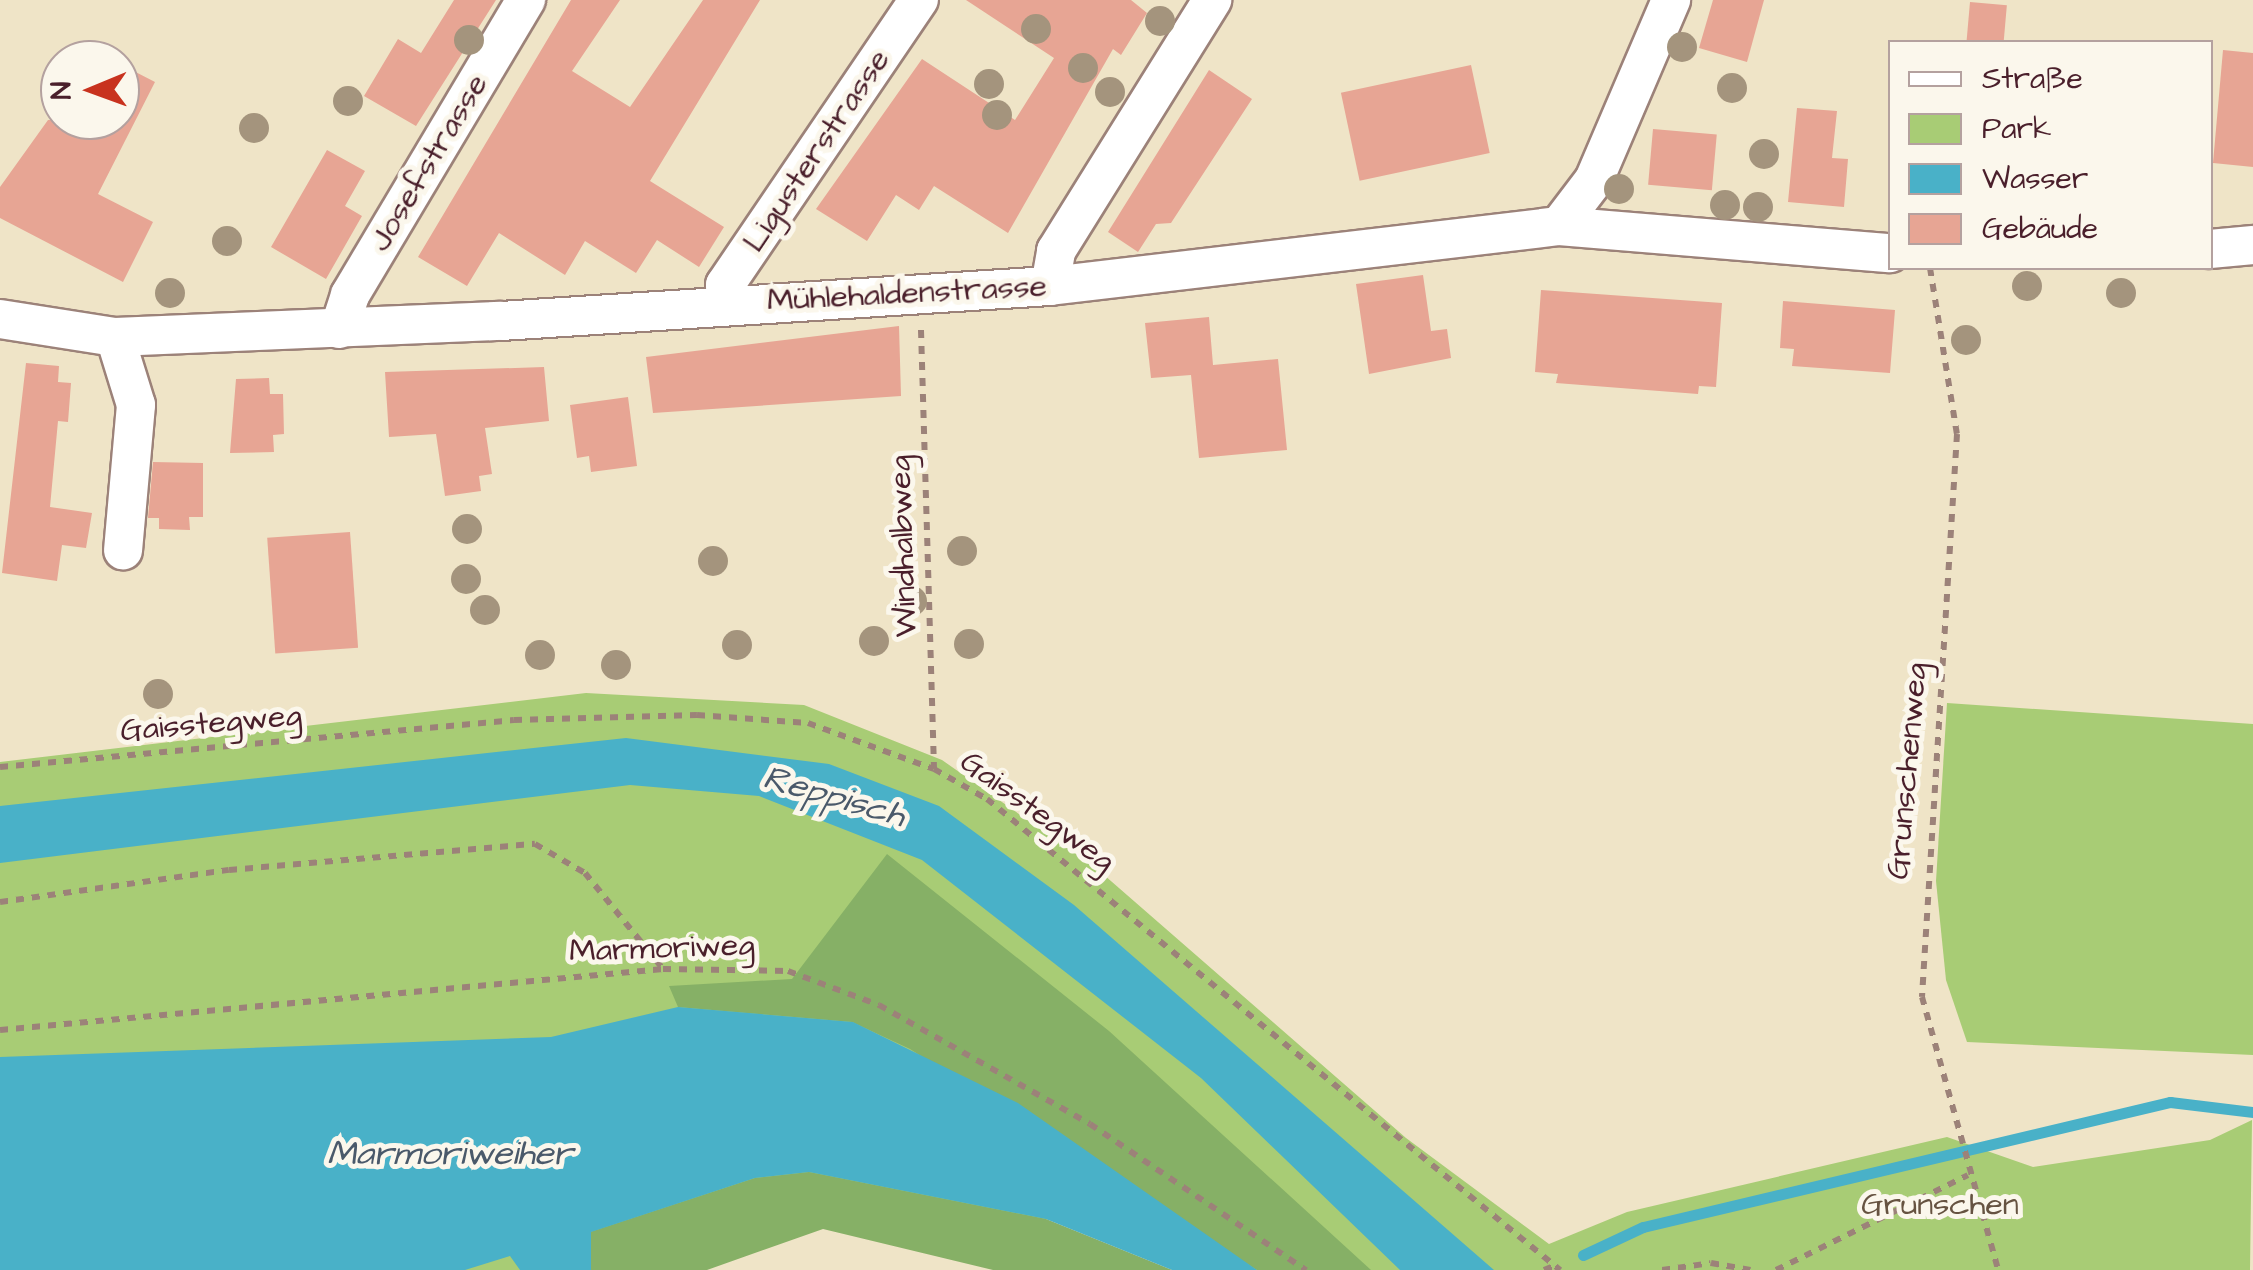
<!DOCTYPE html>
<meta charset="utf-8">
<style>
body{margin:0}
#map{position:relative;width:2253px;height:1270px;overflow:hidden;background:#efe4c7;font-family:"Architects Daughter",sans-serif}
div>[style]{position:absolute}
.green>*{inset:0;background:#a8cc75}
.forest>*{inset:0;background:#86b066}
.water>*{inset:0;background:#49b1c8}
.stream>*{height:11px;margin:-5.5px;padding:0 5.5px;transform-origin:5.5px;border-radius:5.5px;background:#49b1c8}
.building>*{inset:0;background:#e7a594;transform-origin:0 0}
.path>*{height:6px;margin-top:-3px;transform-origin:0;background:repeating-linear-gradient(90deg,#9c8279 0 8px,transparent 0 16px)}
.roads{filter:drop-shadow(2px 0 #9c8279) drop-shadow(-2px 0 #9c8279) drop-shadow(0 2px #9c8279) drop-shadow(0 -2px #9c8279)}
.minor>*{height:38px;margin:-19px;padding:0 19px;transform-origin:19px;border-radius:19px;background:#fff}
.trees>*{width:30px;height:30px;margin:-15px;border-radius:50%;background:#a4947d}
span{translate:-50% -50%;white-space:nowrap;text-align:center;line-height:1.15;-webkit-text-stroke:10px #fbf7ec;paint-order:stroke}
.street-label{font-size:32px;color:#4a1f2b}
.park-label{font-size:32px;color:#665341}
.water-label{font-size:35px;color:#4a596a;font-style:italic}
.legend{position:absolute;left:1888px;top:40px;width:325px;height:230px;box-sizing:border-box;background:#fbf7ec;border:2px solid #b4a19f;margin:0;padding:12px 18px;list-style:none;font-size:30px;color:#4a1f2b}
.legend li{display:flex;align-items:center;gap:20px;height:50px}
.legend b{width:50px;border:2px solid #b4a19f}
.north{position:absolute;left:40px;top:40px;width:100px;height:100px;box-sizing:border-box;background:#fbf7ec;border:2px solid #b4a19f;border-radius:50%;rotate:269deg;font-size:28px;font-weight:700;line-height:40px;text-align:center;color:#4a1f2b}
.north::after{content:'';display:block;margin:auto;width:35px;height:45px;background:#c8321e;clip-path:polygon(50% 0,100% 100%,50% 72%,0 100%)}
</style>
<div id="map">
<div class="green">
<i style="clip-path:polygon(586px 693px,804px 705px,942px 760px,1096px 868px,1406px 1138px,1549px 1244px,1627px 1212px,1947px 1137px,2033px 1167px,2210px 1140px,2252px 1120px,2250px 1270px,1215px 1270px,1046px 1219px,591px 1232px,591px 1270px,0 1270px,0 762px)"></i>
<i style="clip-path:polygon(1947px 703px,2253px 724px,2253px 1055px,1967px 1042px,1946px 980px,1936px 881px)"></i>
</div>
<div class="forest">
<i style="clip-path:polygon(887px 854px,1109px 1031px,1371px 1270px,1257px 1270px,910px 1049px,852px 1022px,678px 1007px,669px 986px,792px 979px)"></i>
<i style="clip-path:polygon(809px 1172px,1046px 1219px,1172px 1270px,993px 1270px,823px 1229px,707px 1270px,591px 1270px,590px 1232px,755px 1178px)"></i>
</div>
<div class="water">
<i style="clip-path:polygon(626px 738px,829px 764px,939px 806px,1074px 905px,1494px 1270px,1400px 1270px,1201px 1078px,922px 860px,759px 796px,630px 785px,0 863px,0 806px)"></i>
<i style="clip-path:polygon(678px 1007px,853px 1022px,1018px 1103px,1257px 1270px,1172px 1270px,1046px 1219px,809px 1172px,755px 1178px,591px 1232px,591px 1270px,520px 1270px,510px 1256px,465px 1270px,0 1270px,0 1057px,551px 1037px)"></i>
</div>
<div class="stream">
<i style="left:1583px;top:1255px;width:66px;rotate:-25deg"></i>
<i style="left:1643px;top:1227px;width:542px;rotate:-13.34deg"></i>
<i style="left:2170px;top:1102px;width:84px;rotate:6.9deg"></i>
</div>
<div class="building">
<i style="clip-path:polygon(454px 0,496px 0,416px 126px,364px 96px,398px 39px,421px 53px)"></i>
<i style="clip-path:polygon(571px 0,620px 0,572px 71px,630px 107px,703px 0,760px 0,650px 181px,724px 227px,699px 267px,657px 240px,636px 273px,585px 241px,565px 275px,499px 233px,467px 286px,418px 257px)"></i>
<i style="clip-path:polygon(966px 0,1131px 0,1147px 13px,1121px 55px,1113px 49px,1008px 233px,934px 186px,919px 210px,896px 195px,867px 241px,816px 209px,922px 59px,1015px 120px,1054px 58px)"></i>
<i style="clip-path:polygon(1713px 0,1764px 0,1747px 62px,1699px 48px)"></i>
<i style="left:1970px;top:2px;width:37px;height:40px;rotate:5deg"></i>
<i style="clip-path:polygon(2223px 50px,2253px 53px,2253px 167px,2213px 163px)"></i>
<i style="clip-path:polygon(120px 64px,155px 82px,98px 194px,153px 222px,123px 282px,0 218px,0 187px,48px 120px,120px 120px)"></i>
<i style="left:1471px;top:65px;width:90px;height:133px;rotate:78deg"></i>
<i style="clip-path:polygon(1209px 70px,1252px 99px,1171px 223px,1156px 224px,1138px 252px,1108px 232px)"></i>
<i style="clip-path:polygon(1797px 108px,1837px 111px,1832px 158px,1848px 159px,1844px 207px,1788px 202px)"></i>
<i style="left:1653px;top:129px;width:64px;height:56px;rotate:5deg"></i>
<i style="clip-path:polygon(327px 150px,365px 171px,345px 206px,362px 216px,326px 279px,271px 247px)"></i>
<i style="clip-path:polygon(1423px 275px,1431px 331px,1447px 329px,1451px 358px,1369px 374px,1356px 284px)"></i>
<i style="clip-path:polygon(1541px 290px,1722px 303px,1716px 387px,1699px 386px,1698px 394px,1556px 383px,1558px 374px,1535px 372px)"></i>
<i style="clip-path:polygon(1783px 301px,1895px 310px,1890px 373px,1792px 366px,1794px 349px,1780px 348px)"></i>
<i style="clip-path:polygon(1209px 317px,1213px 365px,1278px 359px,1287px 450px,1199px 458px,1191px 375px,1151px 378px,1145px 323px)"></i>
<i style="clip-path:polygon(899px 326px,901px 396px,653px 413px,646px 357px)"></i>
<i style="clip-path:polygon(26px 363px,59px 366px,58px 382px,71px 383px,68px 422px,58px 421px,50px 507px,92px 513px,86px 548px,62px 545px,57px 581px,2px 573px)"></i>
<i style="clip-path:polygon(544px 367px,549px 421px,485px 428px,492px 474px,479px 476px,481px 491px,445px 496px,436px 434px,389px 437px,385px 372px)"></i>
<i style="clip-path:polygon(269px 378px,270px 394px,283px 394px,284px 434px,273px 435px,274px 452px,230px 453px,236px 379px)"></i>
<i style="clip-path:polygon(628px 397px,637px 466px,591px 472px,589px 456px,577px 458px,570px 405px)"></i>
<i style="clip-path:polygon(153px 462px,203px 463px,203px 517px,189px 517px,190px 530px,159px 529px,159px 518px,148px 518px)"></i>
<i style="left:350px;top:532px;width:116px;height:83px;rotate:86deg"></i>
</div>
<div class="path">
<i style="left:1930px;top:268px;width:168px;rotate:80.8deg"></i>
<i style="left:1957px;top:434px;width:564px;rotate:93.56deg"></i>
<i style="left:1922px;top:997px;width:283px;rotate:74.4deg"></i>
<i style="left:921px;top:330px;width:439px;rotate:88.3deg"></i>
<i style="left:0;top:767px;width:516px;rotate:-5.22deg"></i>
<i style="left:514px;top:720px;width:183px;rotate:-1.6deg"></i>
<i style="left:697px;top:715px;width:111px;rotate:4.1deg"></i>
<i style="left:808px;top:723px;width:134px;rotate:20.1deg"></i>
<i style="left:934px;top:769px;width:61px;rotate:29.5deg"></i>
<i style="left:987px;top:799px;width:742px;rotate:39.42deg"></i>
<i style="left:0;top:902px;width:231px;rotate:-8deg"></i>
<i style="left:229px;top:870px;width:307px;rotate:-4.9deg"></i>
<i style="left:535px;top:844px;width:58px;rotate:30.1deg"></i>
<i style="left:585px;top:873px;width:124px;rotate:50.9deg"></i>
<i style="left:0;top:1030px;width:666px;rotate:-5.26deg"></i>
<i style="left:663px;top:969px;width:125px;rotate:0.9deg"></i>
<i style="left:788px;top:971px;width:97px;rotate:20.5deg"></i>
<i style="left:879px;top:1005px;width:242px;rotate:29.4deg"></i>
<i style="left:1090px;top:1124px;width:261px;rotate:34.1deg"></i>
<i style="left:1544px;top:1270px;width:11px;rotate:-22deg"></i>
<i style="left:1662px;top:1270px;width:49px;rotate:-8.1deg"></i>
<i style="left:1711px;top:1263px;width:40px;rotate:10deg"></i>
<i style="left:1776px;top:1270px;width:214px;rotate:-26.3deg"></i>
</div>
<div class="roads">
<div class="minor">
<i style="left:1559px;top:226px;width:58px;rotate:-52.7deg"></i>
<i style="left:1594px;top:180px;width:196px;rotate:-66.8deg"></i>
<i style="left:2210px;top:249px;width:43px;rotate:-5.3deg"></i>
<i style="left:1050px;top:286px;width:36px;rotate:-80deg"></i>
<i style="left:1056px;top:251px;width:296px;rotate:-58.1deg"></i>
<i style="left:726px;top:304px;width:19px;rotate:-93deg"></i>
<i style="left:725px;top:285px;width:345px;rotate:-55.8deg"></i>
<i style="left:0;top:319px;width:116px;rotate:8.9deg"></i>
<i style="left:115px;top:337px;width:386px;rotate:-2.4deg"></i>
<i style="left:501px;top:321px;width:550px;rotate:-3.65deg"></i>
<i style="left:1050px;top:286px;width:513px;rotate:-6.72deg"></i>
<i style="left:1559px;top:226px;width:332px;rotate:4.7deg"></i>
<i style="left:339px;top:329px;width:36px;rotate:-72deg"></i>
<i style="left:350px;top:295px;width:344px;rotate:-59.2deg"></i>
<i style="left:115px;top:337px;width:71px;rotate:72.8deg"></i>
<i style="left:136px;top:405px;width:146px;rotate:95.1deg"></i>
</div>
</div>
<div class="trees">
<i style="left:1160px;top:21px"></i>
<i style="left:1036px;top:29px"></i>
<i style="left:469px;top:40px"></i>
<i style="left:1682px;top:47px"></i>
<i style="left:1083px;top:68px"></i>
<i style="left:989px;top:84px"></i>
<i style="left:1732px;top:88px"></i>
<i style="left:1110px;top:92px"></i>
<i style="left:348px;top:101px"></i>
<i style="left:997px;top:115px"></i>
<i style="left:254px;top:128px"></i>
<i style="left:1764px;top:154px"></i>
<i style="left:1619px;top:189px"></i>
<i style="left:1725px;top:205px"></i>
<i style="left:1758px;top:207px"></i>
<i style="left:227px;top:241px"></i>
<i style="left:2027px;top:286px"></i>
<i style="left:170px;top:293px"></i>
<i style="left:2121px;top:293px"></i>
<i style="left:1966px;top:340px"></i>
<i style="left:467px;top:529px"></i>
<i style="left:962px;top:551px"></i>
<i style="left:713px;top:561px"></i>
<i style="left:466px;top:579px"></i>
<i style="left:912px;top:601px"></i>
<i style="left:485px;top:610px"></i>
<i style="left:874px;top:641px"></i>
<i style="left:969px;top:644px"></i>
<i style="left:737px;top:645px"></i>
<i style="left:540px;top:655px"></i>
<i style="left:616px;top:665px"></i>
<i style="left:158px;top:694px"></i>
</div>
<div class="street-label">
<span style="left:817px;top:151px;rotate:-56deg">Ligusterstrasse</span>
<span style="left:429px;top:163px;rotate:-59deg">Josefstrasse</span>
<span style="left:907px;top:294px;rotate:-3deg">Mühlehaldenstrasse</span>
<span style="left:904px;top:546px;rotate:-92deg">Windhalbweg</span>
<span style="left:211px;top:724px;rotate:-5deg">Gaisstegweg</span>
<span style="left:1908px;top:771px;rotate:-85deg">Grunschenweg</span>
<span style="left:1037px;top:812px;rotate:36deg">Gaisstegweg</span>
<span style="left:662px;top:949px;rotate:-2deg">Marmoriweg</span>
</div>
<div class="park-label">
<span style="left:1940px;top:1205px">Grunschen</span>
</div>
<div class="water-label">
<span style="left:834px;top:797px;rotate:16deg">Reppisch</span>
<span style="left:450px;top:1154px">Marmoriweiher</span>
</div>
<ul class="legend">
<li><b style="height:12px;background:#fff"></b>Straße</li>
<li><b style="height:28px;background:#a8cc75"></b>Park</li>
<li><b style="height:28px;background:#49b1c8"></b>Wasser</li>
<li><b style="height:28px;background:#e7a594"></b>Gebäude</li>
</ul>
<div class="north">N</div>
</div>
